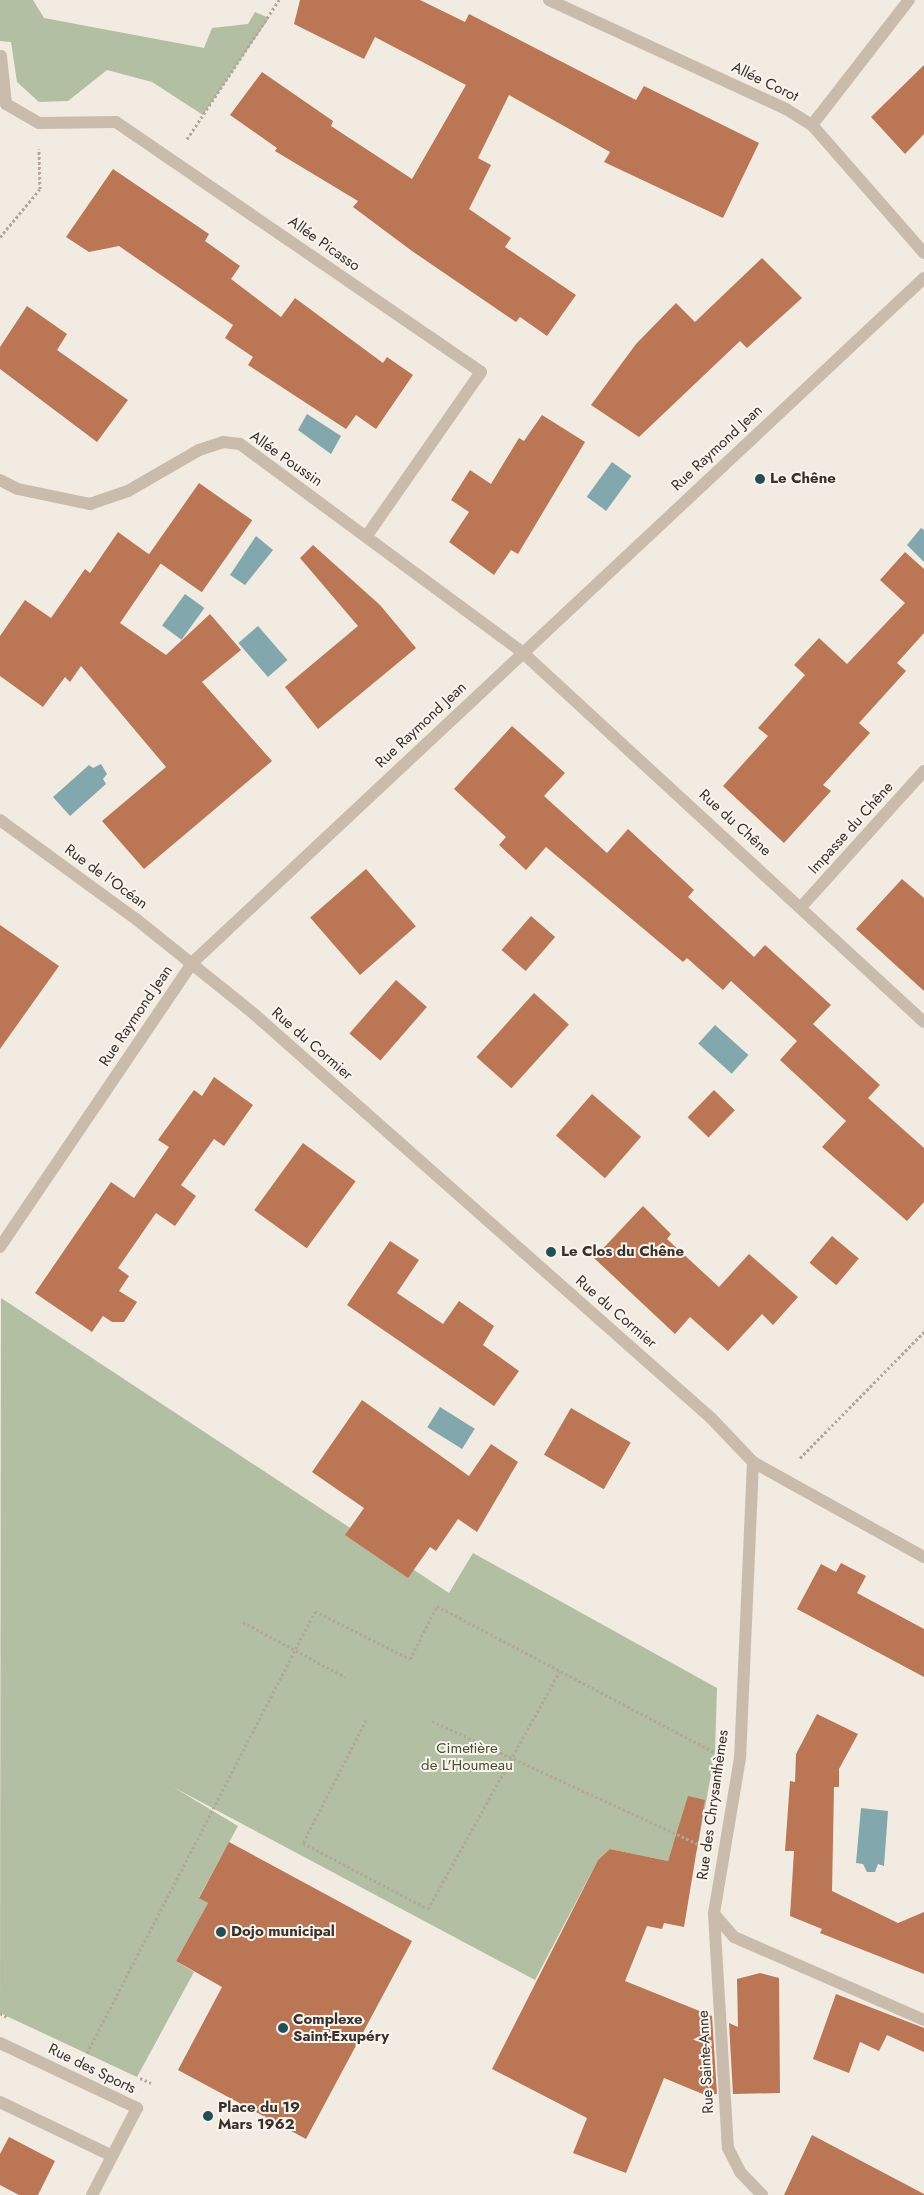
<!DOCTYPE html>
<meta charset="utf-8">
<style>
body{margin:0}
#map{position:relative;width:924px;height:2195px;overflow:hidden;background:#f1ebe1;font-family:Jost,sans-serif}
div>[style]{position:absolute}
.green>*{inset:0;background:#b3bfa2}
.water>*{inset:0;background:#82a7ac;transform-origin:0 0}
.building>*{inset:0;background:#bb7655;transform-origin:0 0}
.path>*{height:3px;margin-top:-1.5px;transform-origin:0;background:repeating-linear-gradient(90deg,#b4a698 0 2.5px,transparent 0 5px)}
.minor>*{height:12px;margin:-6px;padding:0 6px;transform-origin:6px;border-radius:6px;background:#c9bcad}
.dots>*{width:14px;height:14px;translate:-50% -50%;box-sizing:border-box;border:2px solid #f9f4ed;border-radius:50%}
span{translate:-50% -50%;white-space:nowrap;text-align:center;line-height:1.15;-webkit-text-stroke:4px #f9f4ed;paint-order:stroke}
.street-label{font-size:15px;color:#38302b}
.poi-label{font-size:15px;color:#38302b;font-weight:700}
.left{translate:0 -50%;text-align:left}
.park-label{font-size:15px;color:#445431}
</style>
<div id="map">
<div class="green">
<i style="clip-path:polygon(0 0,33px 0,44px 18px,204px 48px,212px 28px,248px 24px,255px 12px,269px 18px,203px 115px,152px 82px,107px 70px,68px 101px,39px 102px,17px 82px,11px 42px,0 41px)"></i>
<i style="clip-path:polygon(1px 1298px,449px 1593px,473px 1553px,717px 1688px,715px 1753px,697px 1851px,673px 1845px,668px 1861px,610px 1849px,598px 1860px,535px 1980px,173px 1787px,238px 1826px,199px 1897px,208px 1903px,176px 1961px,194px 1972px,137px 2077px,0 2013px)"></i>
</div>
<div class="water">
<i style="clip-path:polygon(307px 414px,341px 436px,331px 454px,298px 430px)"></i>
<i style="left:612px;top:462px;width:24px;height:43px;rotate:36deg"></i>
<i style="clip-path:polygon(921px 528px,924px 530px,924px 562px,907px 545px)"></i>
<i style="clip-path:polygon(256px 536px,273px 550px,245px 585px,230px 575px)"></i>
<i style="left:185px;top:594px;width:24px;height:39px;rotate:36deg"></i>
<i style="left:258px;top:626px;width:45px;height:26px;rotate:49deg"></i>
<i style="clip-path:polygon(101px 764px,107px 774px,103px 779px,106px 784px,70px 816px,53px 797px,89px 765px,93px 768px)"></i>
<i style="left:715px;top:1025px;width:45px;height:25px;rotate:42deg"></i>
<i style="left:440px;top:1407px;width:41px;height:24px;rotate:32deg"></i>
<i style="clip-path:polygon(861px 1808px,888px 1811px,884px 1866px,878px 1864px,875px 1872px,867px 1872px,863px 1864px,856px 1863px)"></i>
</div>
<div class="building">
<i style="clip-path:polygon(300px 0,420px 0,465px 22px,469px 14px,636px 100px,644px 86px,759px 143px,723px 218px,604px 162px,610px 152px,509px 95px,478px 158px,491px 165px,469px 209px,511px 238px,505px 247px,576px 295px,547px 336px,520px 317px,516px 322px,412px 251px,353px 207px,358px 201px,275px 151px,277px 148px,230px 115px,262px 72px,333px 121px,331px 126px,412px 179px,466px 85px,375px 37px,364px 59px,294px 24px)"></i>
<i style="clip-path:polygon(924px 65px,924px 134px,905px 154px,871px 117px)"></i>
<i style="clip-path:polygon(113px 169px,209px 234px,205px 241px,240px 266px,231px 279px,281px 317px,295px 298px,383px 363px,387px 357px,413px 375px,376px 429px,356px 415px,346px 429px,248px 365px,253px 357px,225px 338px,233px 325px,119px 246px,89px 252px,66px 237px)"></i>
<i style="clip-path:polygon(762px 258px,802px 298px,747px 348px,740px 341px,639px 437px,591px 405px,636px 344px,676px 303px,695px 322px)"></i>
<i style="clip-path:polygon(27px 306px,67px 334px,57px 350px,128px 400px,97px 442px,0 369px,0 347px)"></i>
<i style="clip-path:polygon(542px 415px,585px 442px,518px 554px,511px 550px,494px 575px,449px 542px,469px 512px,451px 500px,470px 470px,491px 484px,519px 438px,524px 441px)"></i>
<i style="left:199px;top:483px;width:65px;height:88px;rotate:35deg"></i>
<i style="clip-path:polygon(118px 532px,161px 563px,120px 623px,166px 655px,210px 614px,241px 650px,202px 682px,272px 761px,144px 869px,102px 821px,166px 767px,81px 666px,70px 682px,65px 677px,43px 707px,0 676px,0 636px,25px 600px,51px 618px,85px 569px,90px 573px)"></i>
<i style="clip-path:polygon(313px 545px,380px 605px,416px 648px,318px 729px,285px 687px,358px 626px,300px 558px)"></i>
<i style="clip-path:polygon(905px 552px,924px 569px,924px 633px,897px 663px,906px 671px,859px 723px,870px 733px,823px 785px,831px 791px,784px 843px,723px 786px,768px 736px,758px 728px,805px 675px,794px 665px,819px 638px,847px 664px,905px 603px,880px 580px)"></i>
<i style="clip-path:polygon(512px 726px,565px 773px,544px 796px,607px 853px,628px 829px,694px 890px,688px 897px,754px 957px,765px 945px,831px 1005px,813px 1024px,880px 1085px,868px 1098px,924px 1148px,924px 1202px,907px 1221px,822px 1147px,846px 1121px,780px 1060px,797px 1041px,731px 981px,723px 990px,687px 958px,683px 962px,546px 847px,526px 870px,499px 845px,506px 837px,454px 789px)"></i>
<i style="left:366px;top:869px;width:76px;height:74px;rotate:49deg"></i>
<i style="clip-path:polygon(902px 879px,924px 898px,924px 991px,856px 929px)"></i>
<i style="left:531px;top:916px;width:32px;height:45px;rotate:41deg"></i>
<i style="clip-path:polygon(0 925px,59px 966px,0 1049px)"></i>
<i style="left:396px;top:980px;width:41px;height:71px;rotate:41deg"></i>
<i style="left:534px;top:993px;width:47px;height:86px;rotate:42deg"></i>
<i style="clip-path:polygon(214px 1077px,253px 1105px,224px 1146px,214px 1139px,181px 1185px,196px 1196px,175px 1226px,156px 1213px,118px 1268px,129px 1276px,119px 1291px,137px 1302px,124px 1322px,112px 1322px,103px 1316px,92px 1332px,35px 1293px,111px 1182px,134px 1198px,169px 1147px,158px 1140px,194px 1090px,202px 1096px)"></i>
<i style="left:714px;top:1090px;width:29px;height:38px;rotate:44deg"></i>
<i style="left:592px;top:1094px;width:65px;height:55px;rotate:41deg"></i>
<i style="left:303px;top:1143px;width:65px;height:83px;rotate:36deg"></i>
<i style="clip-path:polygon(643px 1206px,671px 1234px,667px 1239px,719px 1287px,749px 1254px,798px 1297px,773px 1325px,762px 1314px,728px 1351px,690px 1317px,675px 1334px,594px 1258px)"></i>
<i style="left:832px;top:1236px;width:35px;height:35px;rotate:40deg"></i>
<i style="clip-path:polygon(390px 1241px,419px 1260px,397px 1293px,443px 1324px,459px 1301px,494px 1326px,483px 1345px,519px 1371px,494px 1406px,347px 1305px)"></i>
<i style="clip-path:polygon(362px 1400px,469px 1476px,491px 1444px,518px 1462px,477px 1532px,458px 1519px,436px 1551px,430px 1547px,408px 1578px,345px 1535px,364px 1508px,312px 1472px)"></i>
<i style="left:571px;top:1408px;width:69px;height:54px;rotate:30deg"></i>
<i style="clip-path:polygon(841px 1563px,866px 1576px,857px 1593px,924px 1629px,924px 1677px,797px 1609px,821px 1564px,836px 1572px)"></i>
<i style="clip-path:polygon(817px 1714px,858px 1734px,839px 1769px,839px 1787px,834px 1787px,832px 1891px,898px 1923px,924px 1912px,924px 1974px,820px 1933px,822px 1929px,790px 1916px,794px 1851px,785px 1851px,790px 1781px,795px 1782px,796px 1754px)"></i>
<i style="clip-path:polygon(688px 1796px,705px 1800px,684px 1927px,664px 1923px,662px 1929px,647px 1926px,625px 1981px,712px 2016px,717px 2094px,705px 2095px,664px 2078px,626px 2173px,573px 2153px,587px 2118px,492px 2069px,598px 1860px,610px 1849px,668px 1861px)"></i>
<i style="clip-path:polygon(229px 1842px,412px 1941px,306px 2139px,178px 2070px,222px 1987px,176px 1961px,208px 1903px,199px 1898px)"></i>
<i style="clip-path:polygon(760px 1973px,779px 1978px,780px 2093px,733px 2094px,729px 2023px,738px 2027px,737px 1979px)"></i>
<i style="clip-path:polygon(836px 1994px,924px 2028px,924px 2052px,887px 2035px,879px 2051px,860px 2042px,849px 2073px,813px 2059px)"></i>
<i style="clip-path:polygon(812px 2135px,924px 2194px,924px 2195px,784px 2195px)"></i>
<i style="clip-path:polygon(9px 2137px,55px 2161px,38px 2195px,19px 2195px,0 2185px,0 2154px)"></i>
</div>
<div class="path">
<i style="left:187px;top:139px;width:167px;rotate:-56.5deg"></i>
<i style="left:0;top:237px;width:62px;rotate:-50.2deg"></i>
<i style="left:40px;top:189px;width:40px;rotate:-91.4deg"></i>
<i style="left:800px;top:1458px;width:177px;rotate:-45.5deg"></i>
<i style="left:243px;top:1622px;width:116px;rotate:28.3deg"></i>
<i style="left:366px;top:1720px;width:138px;rotate:117.1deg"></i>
<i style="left:303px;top:1843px;width:141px;rotate:27.8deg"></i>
<i style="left:428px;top:1909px;width:272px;rotate:-61deg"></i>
<i style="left:432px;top:1721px;width:295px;rotate:24.8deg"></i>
<i style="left:0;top:2013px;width:8px;rotate:30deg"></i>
<i style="left:87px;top:2053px;width:497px;rotate:-62.7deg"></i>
<i style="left:315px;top:1611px;width:106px;rotate:26.8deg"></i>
<i style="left:410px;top:1659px;width:59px;rotate:-63deg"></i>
<i style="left:437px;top:1606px;width:315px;rotate:27.8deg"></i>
<i style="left:140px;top:2078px;width:12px;rotate:24deg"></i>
</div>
<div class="minor">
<i style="left:549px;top:0;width:261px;rotate:24.7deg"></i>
<i style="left:786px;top:109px;width:31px;rotate:32deg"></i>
<i style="left:812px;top:125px;width:170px;rotate:48.8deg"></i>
<i style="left:1px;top:56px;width:48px;rotate:84.1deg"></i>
<i style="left:6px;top:104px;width:38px;rotate:30deg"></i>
<i style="left:39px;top:123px;width:77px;rotate:-0.7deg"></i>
<i style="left:116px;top:122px;width:442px;rotate:34.4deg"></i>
<i style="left:481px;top:372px;width:201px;rotate:124.9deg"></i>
<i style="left:812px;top:125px;width:158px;rotate:-52.2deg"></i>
<i style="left:0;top:480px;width:20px;rotate:27deg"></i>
<i style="left:18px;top:489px;width:74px;rotate:11.8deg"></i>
<i style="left:90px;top:504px;width:40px;rotate:-18.9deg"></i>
<i style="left:128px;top:491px;width:82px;rotate:-30deg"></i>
<i style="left:199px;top:450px;width:25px;rotate:-18deg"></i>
<i style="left:223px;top:442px;width:17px;rotate:7deg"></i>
<i style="left:240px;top:444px;width:350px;rotate:36.4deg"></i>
<i style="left:522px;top:652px;width:546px;rotate:42.63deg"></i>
<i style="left:0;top:820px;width:168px;rotate:36.1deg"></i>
<i style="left:136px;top:919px;width:151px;rotate:38.8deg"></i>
<i style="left:254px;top:1014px;width:610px;rotate:41.48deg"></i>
<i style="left:711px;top:1418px;width:61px;rotate:46.3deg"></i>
<i style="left:753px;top:1462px;width:196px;rotate:29.1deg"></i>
<i style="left:802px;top:906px;width:182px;rotate:-47.9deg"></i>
<i style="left:0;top:1247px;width:343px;rotate:-55.9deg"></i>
<i style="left:192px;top:963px;width:1003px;rotate:-43.1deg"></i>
<i style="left:753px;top:1462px;width:296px;rotate:92.5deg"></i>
<i style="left:740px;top:1758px;width:158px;rotate:99.5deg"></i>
<i style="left:714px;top:1914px;width:30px;rotate:49deg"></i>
<i style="left:734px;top:1937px;width:207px;rotate:23.6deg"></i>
<i style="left:714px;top:1914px;width:234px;rotate:86.6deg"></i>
<i style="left:728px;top:2148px;width:27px;rotate:63deg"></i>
<i style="left:740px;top:2172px;width:32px;rotate:46deg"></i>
<i style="left:0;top:2043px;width:152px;rotate:25.4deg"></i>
<i style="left:137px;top:2108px;width:98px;rotate:117.3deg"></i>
<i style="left:0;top:2102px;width:124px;rotate:25.7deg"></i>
</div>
<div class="dots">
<i style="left:760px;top:479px;background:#244f56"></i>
<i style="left:551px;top:1252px;background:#244f56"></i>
<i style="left:221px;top:1932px;background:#244f56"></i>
<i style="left:283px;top:2028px;background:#244f56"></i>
<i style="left:208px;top:2116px;background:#244f56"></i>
</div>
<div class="street-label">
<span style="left:765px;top:82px;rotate:26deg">Allée Corot</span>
<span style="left:324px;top:244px;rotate:35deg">Allée Picasso</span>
<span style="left:717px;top:448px;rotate:-43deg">Rue Raymond Jean</span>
<span style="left:286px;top:459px;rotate:35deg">Allée Poussin</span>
<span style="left:421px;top:725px;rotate:-43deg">Rue Raymond Jean</span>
<span style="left:735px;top:823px;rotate:42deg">Rue du Chêne</span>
<span style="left:851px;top:828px;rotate:-48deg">Impasse du Chêne</span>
<span style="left:106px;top:877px;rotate:36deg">Rue de l'Océan</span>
<span style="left:136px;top:1016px;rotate:-56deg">Rue Raymond Jean</span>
<span style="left:312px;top:1044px;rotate:41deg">Rue du Cormier</span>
<span style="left:616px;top:1312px;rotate:41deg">Rue du Cormier</span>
<span style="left:713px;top:1805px;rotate:-82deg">Rue des Chrysanthèmes</span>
<span style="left:706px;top:2062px;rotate:-93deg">Rue Sainte-Anne</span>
<span style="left:92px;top:2069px;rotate:26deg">Rue des Sports</span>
</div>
<div class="poi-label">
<span class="left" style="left:770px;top:479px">Le Chêne</span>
<span class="left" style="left:561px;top:1252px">Le Clos du Chêne</span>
<span class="left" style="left:231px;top:1932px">Dojo municipal</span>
<span class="left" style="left:293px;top:2028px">Complexe<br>Saint-Exupéry</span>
<span class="left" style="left:218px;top:2116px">Place du 19<br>Mars 1962</span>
</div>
<div class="park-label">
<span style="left:467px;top:1757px">Cimetière<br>de L'Houmeau</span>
</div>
</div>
